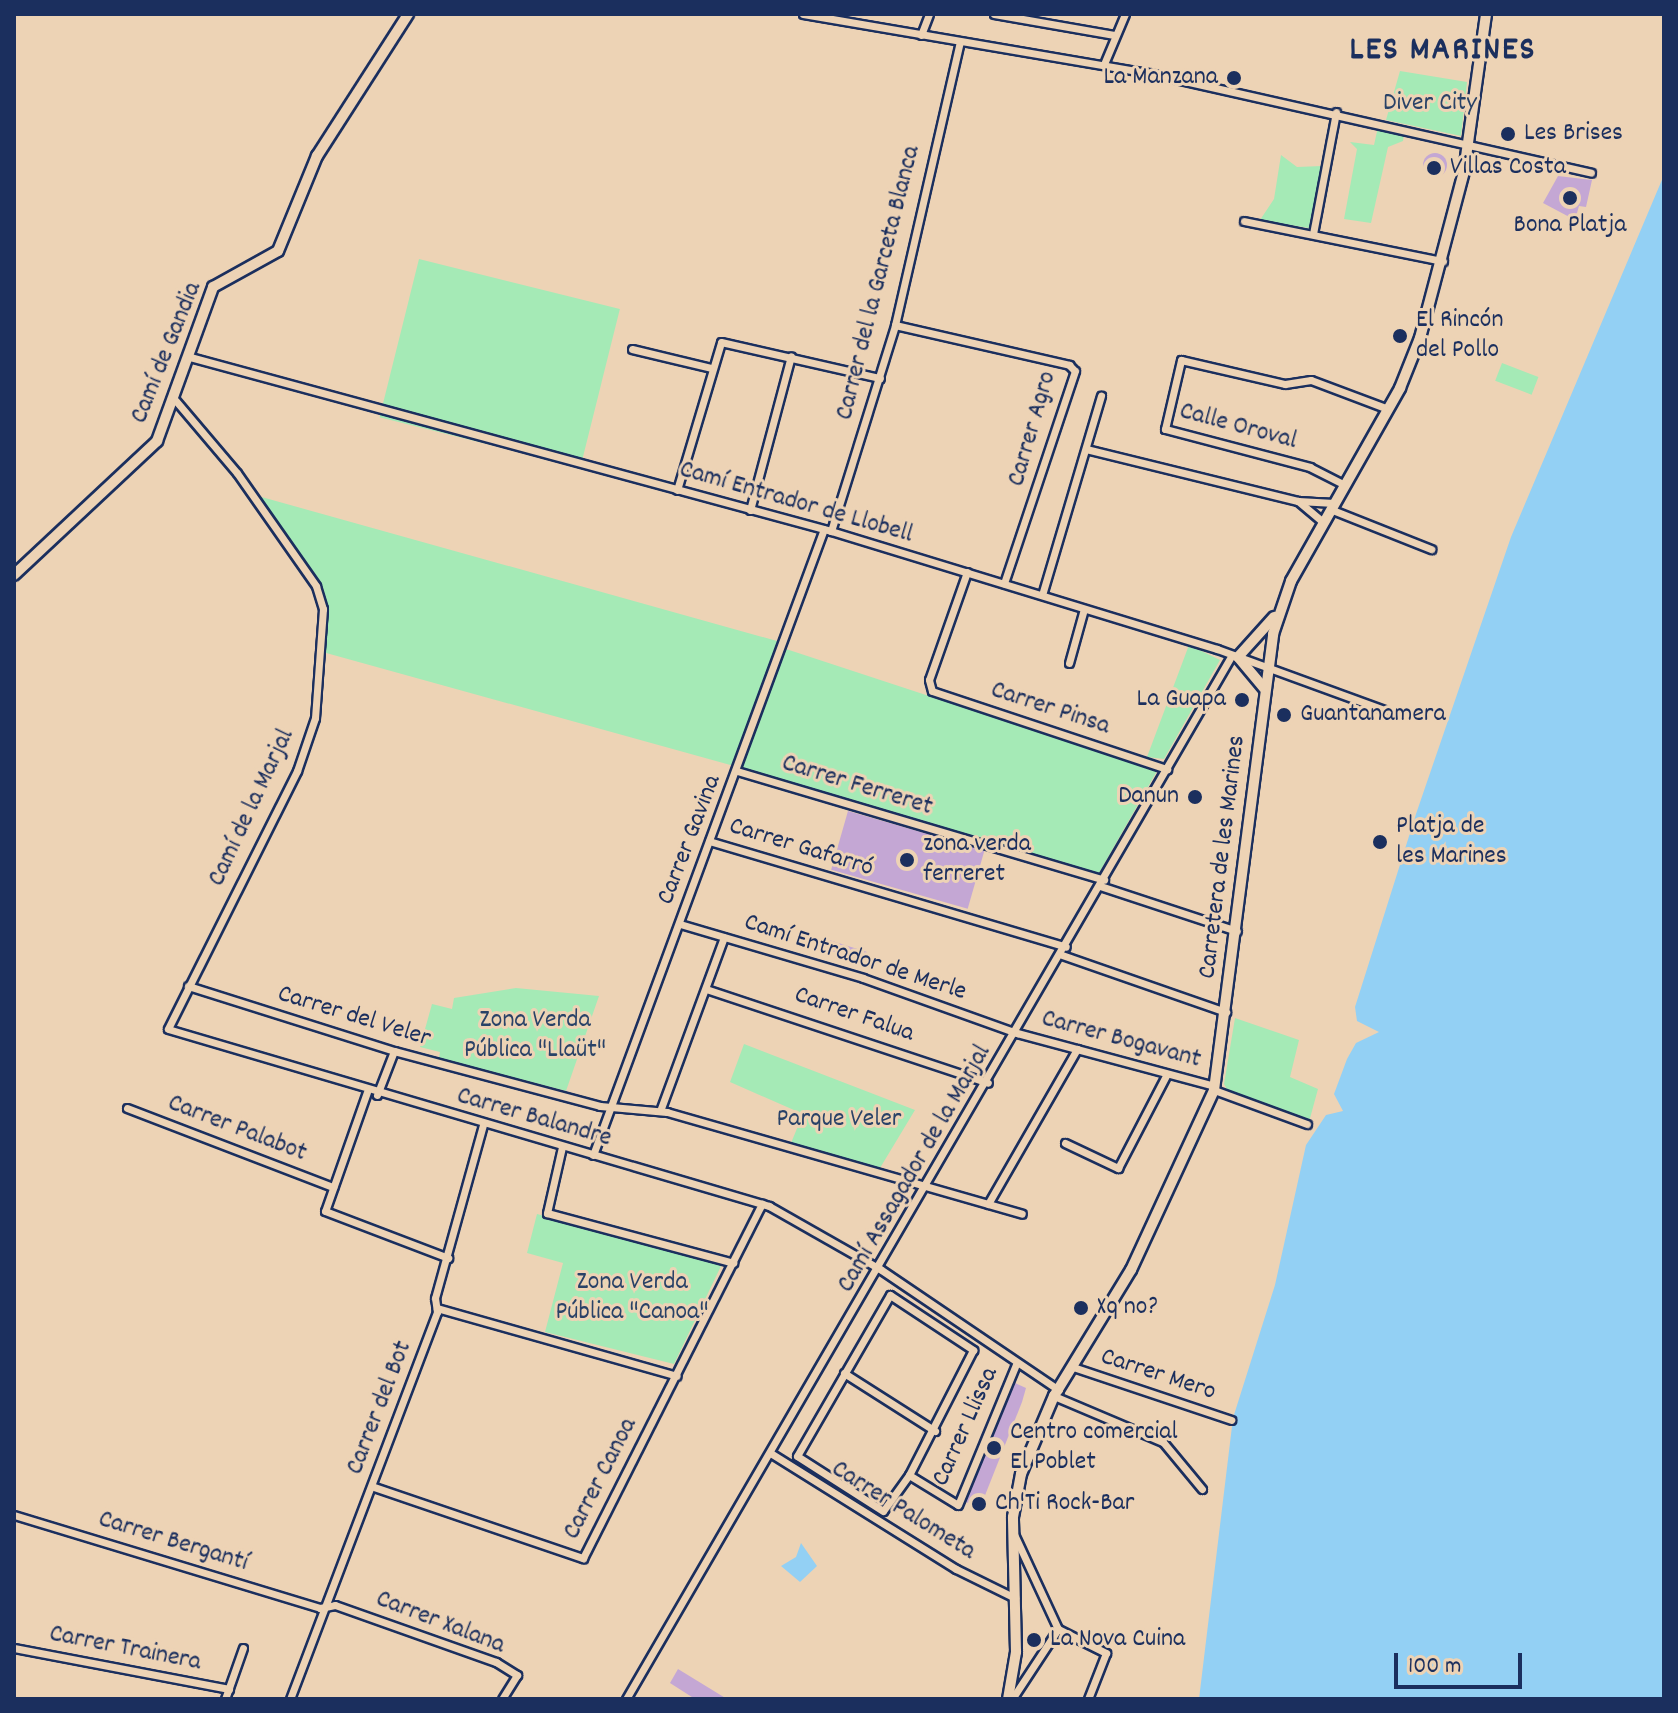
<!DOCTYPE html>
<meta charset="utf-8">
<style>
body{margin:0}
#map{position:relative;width:1678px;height:1713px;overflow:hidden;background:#edd3b5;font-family:Dekko,sans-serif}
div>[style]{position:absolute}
.green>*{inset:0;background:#a5eab6;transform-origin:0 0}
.water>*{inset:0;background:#93d0f4}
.building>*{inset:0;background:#c4a7d4;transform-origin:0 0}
.round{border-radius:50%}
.roads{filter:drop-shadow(2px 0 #1b2f5e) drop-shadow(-2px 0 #1b2f5e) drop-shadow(0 2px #1b2f5e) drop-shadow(0 -2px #1b2f5e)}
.minor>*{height:7px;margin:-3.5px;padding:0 3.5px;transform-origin:3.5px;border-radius:3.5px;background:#edd3b5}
.secondary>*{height:10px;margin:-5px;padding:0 5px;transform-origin:5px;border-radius:5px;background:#edd3b5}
.dots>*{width:22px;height:22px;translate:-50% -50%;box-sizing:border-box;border:4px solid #edd3b5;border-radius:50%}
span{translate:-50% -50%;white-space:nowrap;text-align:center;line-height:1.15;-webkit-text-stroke:6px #edd3b5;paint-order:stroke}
.poi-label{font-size:26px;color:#1b2f5e}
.right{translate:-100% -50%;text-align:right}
.left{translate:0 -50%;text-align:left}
.park-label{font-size:26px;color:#294267}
.street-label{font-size:26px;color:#1b2f5e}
.district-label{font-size:34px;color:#1b2f5e;font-weight:700;letter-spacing:2px}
.frame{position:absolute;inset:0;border:16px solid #1b2f5e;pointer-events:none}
.scale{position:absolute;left:1394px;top:1653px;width:128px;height:36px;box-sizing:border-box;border:4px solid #1b2f5e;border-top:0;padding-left:10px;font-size:24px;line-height:28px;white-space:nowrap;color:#1b2f5e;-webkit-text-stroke:6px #edd3b5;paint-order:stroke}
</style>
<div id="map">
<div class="green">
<i style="clip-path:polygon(1400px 71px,1467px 82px,1461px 136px,1386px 120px)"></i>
<i style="clip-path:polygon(1378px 127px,1404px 134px,1403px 141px,1388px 147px,1371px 223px,1344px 219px,1357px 149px,1350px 142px,1374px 145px)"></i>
<i style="clip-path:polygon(1281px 155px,1297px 167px,1322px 166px,1309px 228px,1260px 220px,1274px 199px)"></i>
<i style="left:419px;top:259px;width:207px;height:163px;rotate:14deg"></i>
<i style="left:1502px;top:363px;width:39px;height:19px;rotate:21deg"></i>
<i style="clip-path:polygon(258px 496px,784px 643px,734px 766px,319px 651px,328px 615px,325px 594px)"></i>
<i style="clip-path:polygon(1189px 645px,1220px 660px,1164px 759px,1147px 757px)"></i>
<i style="clip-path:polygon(786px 649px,1157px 771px,1099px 873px,742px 768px)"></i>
<i style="clip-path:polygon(516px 988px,599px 996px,566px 1091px,439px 1058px,440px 1052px,420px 1047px,432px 1004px,452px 1009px,454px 998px)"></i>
<i style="clip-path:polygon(1235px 1018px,1299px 1040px,1290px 1077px,1318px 1089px,1309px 1122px,1229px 1093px,1224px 1084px)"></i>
<i style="clip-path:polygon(744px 1044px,915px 1110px,880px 1168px,791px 1143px,803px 1114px,730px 1082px)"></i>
<i style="clip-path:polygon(537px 1214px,722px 1264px,674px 1364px,545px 1332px,563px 1263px,527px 1253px)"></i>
</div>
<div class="water">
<i style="clip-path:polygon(1664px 175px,1664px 1699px,1199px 1699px,1233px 1418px,1275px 1285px,1306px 1145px,1326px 1115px,1343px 1111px,1334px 1094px,1347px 1059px,1356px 1043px,1379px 1032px,1357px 1021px,1355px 1007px,1416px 814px,1511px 537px)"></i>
<i style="clip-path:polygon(801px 1543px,817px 1566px,800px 1582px,781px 1566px,796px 1557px)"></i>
</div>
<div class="building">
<i class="round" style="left:1423px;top:153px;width:24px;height:24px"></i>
<i style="clip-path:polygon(1558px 176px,1592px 180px,1586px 207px,1579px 206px,1575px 220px,1543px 203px)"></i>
<i style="left:848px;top:811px;width:142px;height:61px;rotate:16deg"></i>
<i style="clip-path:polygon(829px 940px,867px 952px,863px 965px,832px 951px)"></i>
<i style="clip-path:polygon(1015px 1383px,1026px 1388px,1022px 1402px,980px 1508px,966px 1502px)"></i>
<i style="clip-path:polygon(678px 1669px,727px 1699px,695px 1699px,670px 1683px)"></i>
</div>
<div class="roads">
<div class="minor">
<i style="left:803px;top:14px;width:351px;rotate:9.7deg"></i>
<i style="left:1149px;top:73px;width:453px;rotate:12.7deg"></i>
<i style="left:994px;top:14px;width:122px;rotate:9.9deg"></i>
<i style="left:921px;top:35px;width:22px;rotate:-69deg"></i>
<i style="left:1104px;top:64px;width:54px;rotate:-67.2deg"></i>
<i style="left:1244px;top:221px;width:203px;rotate:11.4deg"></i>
<i style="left:1313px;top:234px;width:124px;rotate:-79.3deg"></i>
<i style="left:895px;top:325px;width:179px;rotate:12.9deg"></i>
<i style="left:1069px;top:365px;width:8px;rotate:45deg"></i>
<i style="left:1075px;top:371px;width:224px;rotate:108.5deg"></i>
<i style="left:632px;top:349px;width:81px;rotate:13.5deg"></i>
<i style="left:190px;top:357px;width:664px;rotate:15.19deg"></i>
<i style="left:831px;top:531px;width:404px;rotate:17deg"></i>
<i style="left:1217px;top:649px;width:179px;rotate:20deg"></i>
<i style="left:176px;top:401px;width:94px;rotate:49.7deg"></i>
<i style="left:237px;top:473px;width:138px;rotate:55deg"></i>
<i style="left:316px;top:586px;width:24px;rotate:73deg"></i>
<i style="left:323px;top:609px;width:109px;rotate:94.2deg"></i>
<i style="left:315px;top:718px;width:56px;rotate:108.8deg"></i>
<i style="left:297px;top:771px;width:288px;rotate:116.6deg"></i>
<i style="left:168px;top:1029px;width:627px;rotate:16.41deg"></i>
<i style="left:769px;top:1206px;width:128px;rotate:29.6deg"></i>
<i style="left:880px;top:1269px;width:216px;rotate:34.1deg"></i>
<i style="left:1086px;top:449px;width:218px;rotate:13.8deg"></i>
<i style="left:1298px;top:501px;width:36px;rotate:3deg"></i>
<i style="left:1345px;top:485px;width:39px;rotate:-153deg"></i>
<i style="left:1310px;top:467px;width:150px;rotate:-165.3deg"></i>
<i style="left:1165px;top:429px;width:71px;rotate:-76.9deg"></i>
<i style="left:1181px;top:360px;width:107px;rotate:13deg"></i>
<i style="left:1285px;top:384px;width:26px;rotate:-9deg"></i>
<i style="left:1311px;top:380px;width:82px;rotate:20.6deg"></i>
<i style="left:677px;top:490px;width:154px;rotate:-73.4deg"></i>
<i style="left:721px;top:342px;width:163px;rotate:12.8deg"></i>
<i style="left:1298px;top:501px;width:33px;rotate:40deg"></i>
<i style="left:1330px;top:509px;width:109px;rotate:21.6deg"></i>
<i style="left:750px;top:510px;width:159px;rotate:-75.1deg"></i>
<i style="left:831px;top:531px;width:216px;rotate:-72.7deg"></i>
<i style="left:895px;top:325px;width:290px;rotate:-77.1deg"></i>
<i style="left:967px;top:572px;width:114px;rotate:109.4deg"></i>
<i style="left:929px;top:680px;width:11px;rotate:75deg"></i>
<i style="left:932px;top:691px;width:248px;rotate:18.4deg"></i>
<i style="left:1042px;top:595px;width:208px;rotate:-73.5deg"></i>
<i style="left:1069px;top:663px;width:56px;rotate:-74.5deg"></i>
<i style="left:737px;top:771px;width:383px;rotate:16.5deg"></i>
<i style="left:709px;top:841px;width:372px;rotate:16.5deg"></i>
<i style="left:1100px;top:886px;width:144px;rotate:18.2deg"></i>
<i style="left:680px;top:924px;width:191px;rotate:16.4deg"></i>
<i style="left:863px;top:978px;width:164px;rotate:19.7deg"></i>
<i style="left:1017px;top:1033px;width:205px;rotate:15deg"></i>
<i style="left:1062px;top:955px;width:174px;rotate:19.2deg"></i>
<i style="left:188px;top:986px;width:216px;rotate:17.5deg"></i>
<i style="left:394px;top:1051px;width:213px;rotate:14.9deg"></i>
<i style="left:600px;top:1106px;width:67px;rotate:5.1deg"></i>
<i style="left:667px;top:1112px;width:369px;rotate:16deg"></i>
<i style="left:706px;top:989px;width:297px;rotate:18.4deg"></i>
<i style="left:1214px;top:1090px;width:99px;rotate:20.1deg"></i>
<i style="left:367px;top:1092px;width:126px;rotate:109.4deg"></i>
<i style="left:325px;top:1211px;width:132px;rotate:20.9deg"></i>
<i style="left:377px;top:1095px;width:47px;rotate:-68.9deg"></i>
<i style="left:127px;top:1108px;width:221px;rotate:21deg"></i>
<i style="left:660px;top:1111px;width:185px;rotate:-69.8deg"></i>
<i style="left:1065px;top:1143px;width:59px;rotate:25.3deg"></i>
<i style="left:1118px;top:1168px;width:106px;rotate:-62.5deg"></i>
<i style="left:562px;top:1147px;width:68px;rotate:102.8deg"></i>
<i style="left:547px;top:1213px;width:193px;rotate:15deg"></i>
<i style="left:593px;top:1155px;width:667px;rotate:-69.75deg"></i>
<i style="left:988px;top:1204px;width:179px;rotate:-60.1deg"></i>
<i style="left:437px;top:1308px;width:249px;rotate:15.8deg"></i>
<i style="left:1073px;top:1367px;width:167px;rotate:18.5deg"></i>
<i style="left:844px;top:1373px;width:108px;rotate:32.5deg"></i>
<i style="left:1054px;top:1396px;width:118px;rotate:22.9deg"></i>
<i style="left:1163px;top:1442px;width:61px;rotate:50.3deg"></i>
<i style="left:772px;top:1454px;width:217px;rotate:32deg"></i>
<i style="left:956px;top:1569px;width:66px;rotate:26.2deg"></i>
<i style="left:909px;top:1475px;width:44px;rotate:125.8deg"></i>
<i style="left:883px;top:1511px;width:102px;rotate:-147.4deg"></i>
<i style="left:797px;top:1456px;width:186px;rotate:-60deg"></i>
<i style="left:890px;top:1295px;width:100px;rotate:33.5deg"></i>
<i style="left:973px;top:1350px;width:140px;rotate:117.1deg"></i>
<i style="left:909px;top:1475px;width:57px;rotate:31.5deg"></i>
<i style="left:958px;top:1505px;width:152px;rotate:-67.6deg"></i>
<i style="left:374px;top:1487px;width:221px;rotate:18.8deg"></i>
<i style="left:583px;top:1558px;width:397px;rotate:-63.2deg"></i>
<i style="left:14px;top:1515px;width:320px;rotate:16.9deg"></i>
<i style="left:320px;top:1608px;width:15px;rotate:-11deg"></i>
<i style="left:335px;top:1605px;width:171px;rotate:19.5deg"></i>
<i style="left:496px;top:1662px;width:25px;rotate:32deg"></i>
<i style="left:517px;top:1675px;width:28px;rotate:122deg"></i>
<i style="left:1058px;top:1629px;width:54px;rotate:26.6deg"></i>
<i style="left:1106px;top:1653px;width:49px;rotate:111.4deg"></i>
<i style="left:14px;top:1648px;width:219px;rotate:10.8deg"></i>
<i style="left:225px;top:1699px;width:54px;rotate:-70.6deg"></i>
<i style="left:290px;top:1699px;width:414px;rotate:-69.2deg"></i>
<i style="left:437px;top:1312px;width:14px;rotate:-98deg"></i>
<i style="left:435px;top:1298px;width:180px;rotate:-74.5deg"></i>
<i style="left:626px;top:1699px;width:1207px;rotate:-59.87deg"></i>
<i style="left:1012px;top:1699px;width:84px;rotate:-56.7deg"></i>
<i style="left:1058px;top:1629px;width:105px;rotate:-114.9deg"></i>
</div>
<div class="secondary">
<i style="left:14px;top:575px;width:196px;rotate:-43.1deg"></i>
<i style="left:157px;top:441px;width:164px;rotate:-70deg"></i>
<i style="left:213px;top:287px;width:74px;rotate:-29deg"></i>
<i style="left:278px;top:251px;width:103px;rotate:-67.7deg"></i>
<i style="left:317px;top:156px;width:169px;rotate:-57.3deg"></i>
<i style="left:1264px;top:688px;width:40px;rotate:-130deg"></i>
<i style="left:1238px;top:657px;width:54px;rotate:-48deg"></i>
<i style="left:1008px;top:1699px;width:48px;rotate:-80.3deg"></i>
<i style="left:1016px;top:1652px;width:135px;rotate:-91.3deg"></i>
<i style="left:1013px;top:1517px;width:44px;rotate:-79.5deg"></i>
<i style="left:1021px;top:1474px;width:85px;rotate:-67.1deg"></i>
<i style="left:1054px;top:1396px;width:148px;rotate:-58.6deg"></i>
<i style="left:1131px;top:1270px;width:198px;rotate:-65.2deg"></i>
<i style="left:1214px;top:1090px;width:460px;rotate:-82.6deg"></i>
<i style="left:1273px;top:634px;width:56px;rotate:-71.2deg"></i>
<i style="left:1291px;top:581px;width:222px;rotate:-60.5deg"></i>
<i style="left:1400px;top:388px;width:54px;rotate:-68.2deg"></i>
<i style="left:1420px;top:338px;width:173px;rotate:-75.2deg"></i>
<i style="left:1464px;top:171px;width:159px;rotate:-82deg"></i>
</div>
</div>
<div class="dots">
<i style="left:1234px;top:78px;background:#1b2f5e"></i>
<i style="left:1508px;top:134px;background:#1b2f5e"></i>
<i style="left:1434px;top:168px;background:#1b2f5e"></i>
<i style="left:1570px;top:198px;background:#1b2f5e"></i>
<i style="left:1400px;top:336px;background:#1b2f5e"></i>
<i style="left:1242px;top:700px;background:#1b2f5e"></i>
<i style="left:1284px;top:715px;background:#1b2f5e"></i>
<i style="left:1195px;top:797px;background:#1b2f5e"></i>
<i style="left:1380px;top:842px;background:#1b2f5e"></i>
<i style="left:907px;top:860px;background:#1b2f5e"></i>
<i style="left:1081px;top:1308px;background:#1b2f5e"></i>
<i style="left:994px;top:1448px;background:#1b2f5e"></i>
<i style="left:979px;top:1504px;background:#1b2f5e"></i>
<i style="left:1034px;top:1640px;background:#1b2f5e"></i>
</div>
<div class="poi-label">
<span class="right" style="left:1218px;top:78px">La Manzana</span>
<span class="left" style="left:1524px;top:134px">Les Brises</span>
<span class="left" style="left:1450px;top:168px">Villas Costa</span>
<span style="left:1570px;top:226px">Bona Platja</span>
<span class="left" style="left:1416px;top:336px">El Rincón<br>del Pollo</span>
<span class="right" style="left:1226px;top:700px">La Guapa</span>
<span class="left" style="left:1300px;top:715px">Guantanamera</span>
<span class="right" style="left:1179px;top:797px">Danun</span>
<span class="left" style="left:1396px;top:842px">Platja de<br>les Marines</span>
<span class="left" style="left:923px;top:860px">zona verda<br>ferreret</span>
<span class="left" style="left:1097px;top:1308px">Xq no?</span>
<span class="left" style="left:1010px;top:1448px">Centro comercial<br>El Poblet</span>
<span class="left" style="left:995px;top:1504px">Ch'Ti Rock-Bar</span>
<span class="left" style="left:1050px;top:1640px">La Nova Cuina</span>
</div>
<div class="park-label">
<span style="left:1430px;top:104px">Diver City</span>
<span style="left:535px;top:1036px">Zona Verda<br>Pública "Llaüt"</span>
<span style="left:839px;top:1120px">Parque Veler</span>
<span style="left:632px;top:1298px">Zona Verda<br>Pública "Canoa"</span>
</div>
<div class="street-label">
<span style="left:879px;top:283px;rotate:-76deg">Carrer del la Garceta Blanca</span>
<span style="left:167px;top:353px;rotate:-68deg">Camí de Gandia</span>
<span style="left:1238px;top:427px;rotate:15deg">Calle Oroval</span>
<span style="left:1033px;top:429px;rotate:-74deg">Carrer Agro</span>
<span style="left:796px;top:503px;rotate:16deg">Camí Entrador de Llobell</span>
<span style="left:1050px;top:709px;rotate:18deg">Carrer Pinsa</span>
<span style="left:857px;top:786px;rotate:17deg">Carrer Ferreret</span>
<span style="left:252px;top:808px;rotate:-65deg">Camí de la Marjal</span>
<span style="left:690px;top:840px;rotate:-69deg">Carrer Gavina</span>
<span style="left:801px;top:848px;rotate:17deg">Carrer Gafarró</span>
<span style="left:1223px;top:857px;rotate:-83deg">Carretera de les Marines</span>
<span style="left:855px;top:958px;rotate:18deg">Camí Entrador de Merle</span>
<span style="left:854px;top:1015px;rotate:19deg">Carrer Falua</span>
<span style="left:354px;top:1017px;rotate:17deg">Carrer del Veler</span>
<span style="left:1121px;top:1040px;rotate:15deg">Carrer Bogavant</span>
<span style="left:534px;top:1118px;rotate:16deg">Carrer Balandre</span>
<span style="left:237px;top:1129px;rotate:21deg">Carrer Palabot</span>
<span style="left:915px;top:1169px;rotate:-60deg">Camí Assagador de la Marjal</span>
<span style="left:1158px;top:1375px;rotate:18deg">Carrer Mero</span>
<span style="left:380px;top:1408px;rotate:-69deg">Carrer del Bot</span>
<span style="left:966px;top:1427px;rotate:-66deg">Carrer Llissa</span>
<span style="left:601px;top:1479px;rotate:-63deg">Carrer Canoa</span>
<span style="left:903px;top:1511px;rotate:32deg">Carrer Palometa</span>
<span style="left:173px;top:1542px;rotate:17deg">Carrer Bergantí</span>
<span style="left:440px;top:1623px;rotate:21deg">Carrer Xalana</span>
<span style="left:125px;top:1649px;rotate:11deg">Carrer Trainera</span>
</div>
<div class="district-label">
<span style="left:1443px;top:52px">LES MARINES</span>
</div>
<div class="frame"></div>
<div class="scale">100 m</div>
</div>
